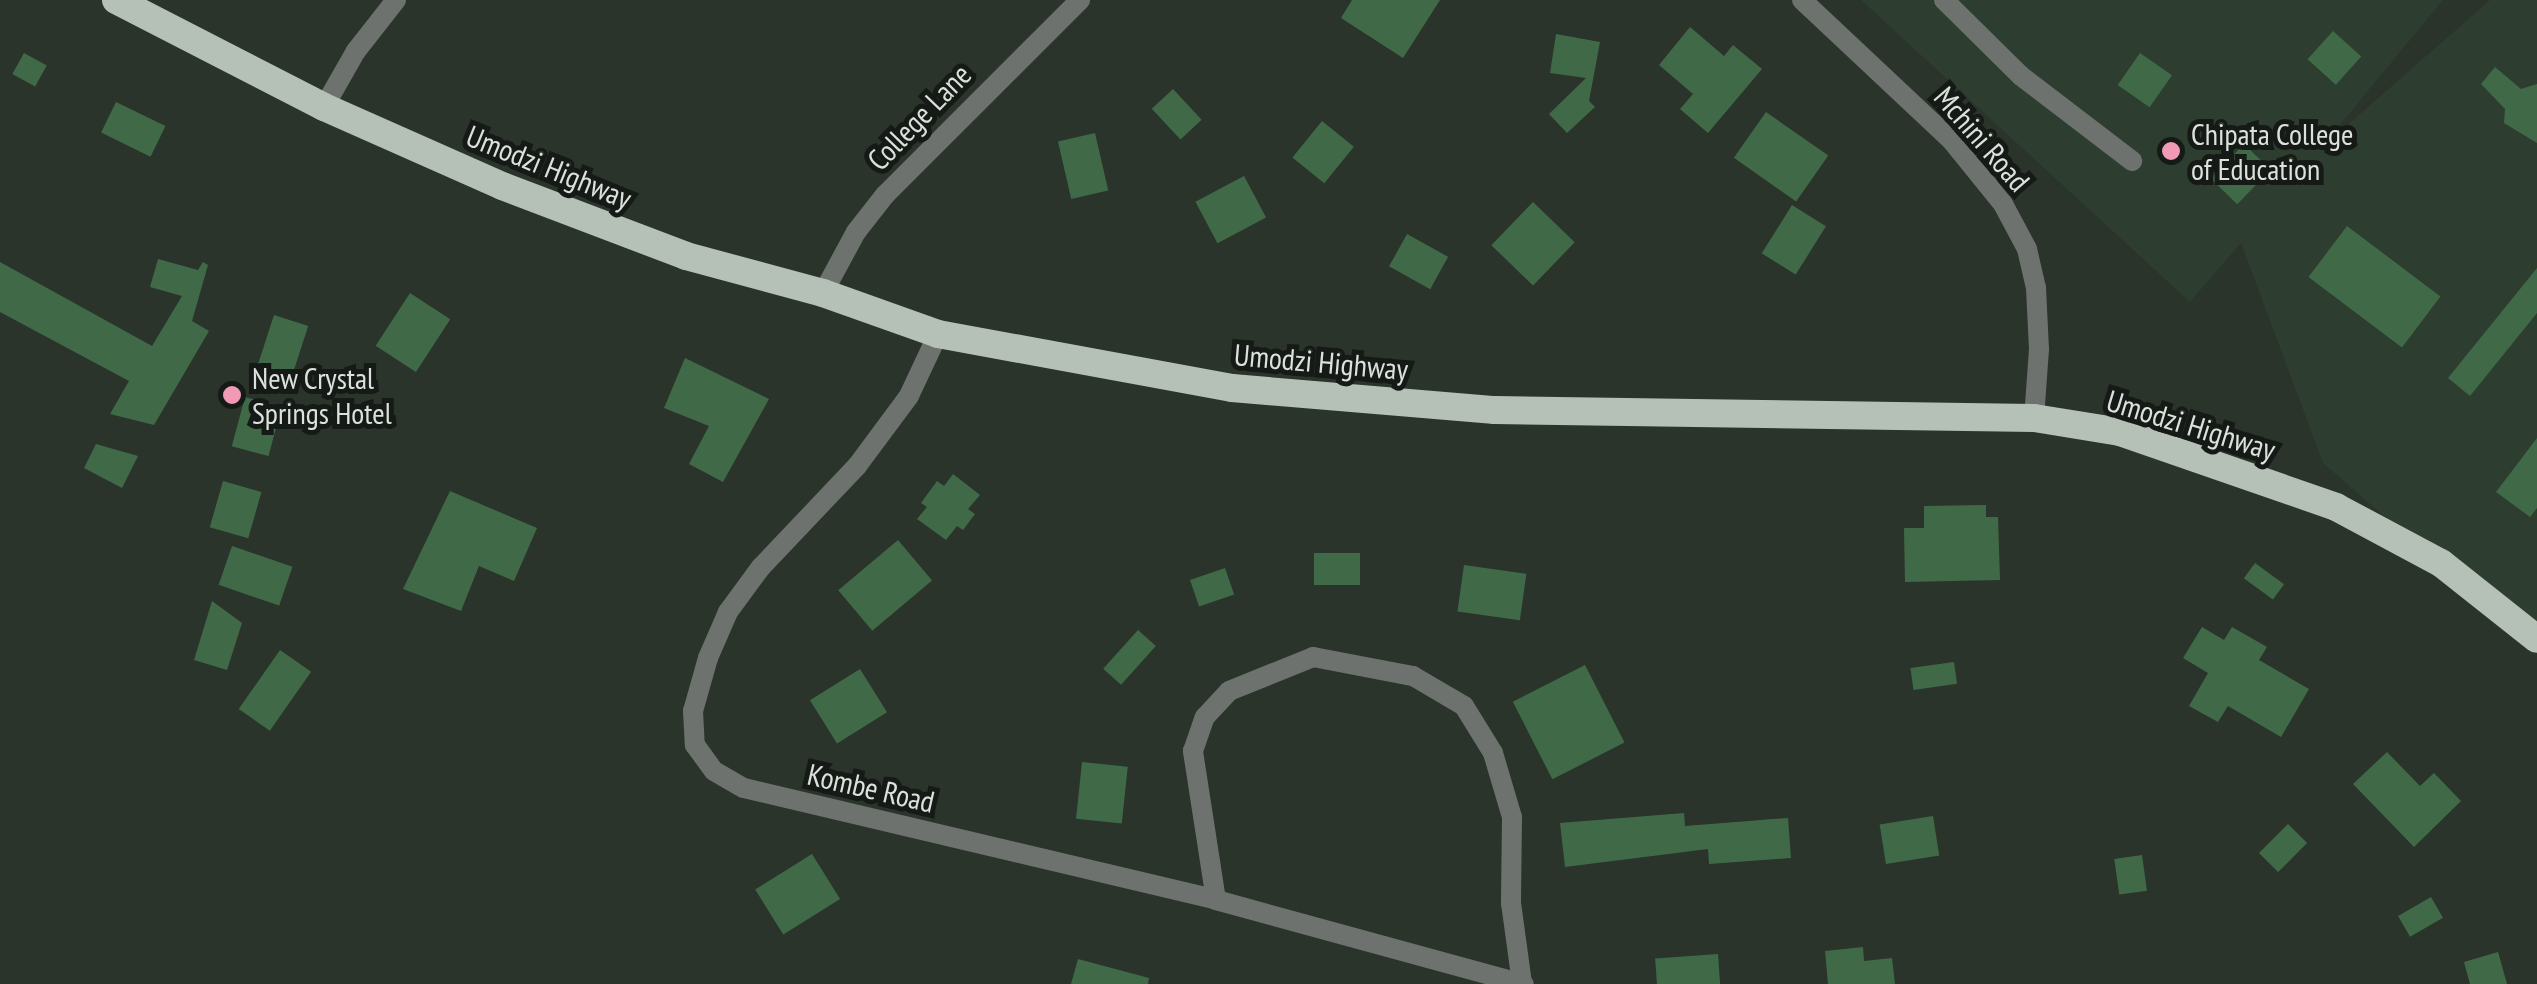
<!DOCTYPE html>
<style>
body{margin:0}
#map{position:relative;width:2537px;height:984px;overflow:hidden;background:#2a342b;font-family:"PT Sans Narrow",sans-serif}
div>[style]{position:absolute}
.built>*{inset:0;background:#2d3d30}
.building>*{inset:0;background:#406a47;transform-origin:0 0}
.minor>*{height:20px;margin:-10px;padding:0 10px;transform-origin:10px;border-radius:10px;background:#6d726e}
.tertiary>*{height:20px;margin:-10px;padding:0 10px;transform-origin:10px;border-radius:10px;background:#6d726e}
.trunk>*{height:28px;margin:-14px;padding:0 14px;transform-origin:14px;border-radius:14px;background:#b5c0b6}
.dots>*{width:28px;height:28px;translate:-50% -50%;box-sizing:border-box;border:5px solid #161a16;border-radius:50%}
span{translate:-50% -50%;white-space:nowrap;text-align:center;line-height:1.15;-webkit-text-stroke:10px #161a16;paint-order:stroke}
.street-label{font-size:30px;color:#dbe1dc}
.poi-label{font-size:30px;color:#dbe1dc}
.left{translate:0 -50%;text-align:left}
</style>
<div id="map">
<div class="built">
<i style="clip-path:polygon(1861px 0,2443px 0,2319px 150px,2490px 0,2537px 0,2537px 649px,2323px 463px,2241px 243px,2190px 302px)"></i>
</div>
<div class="building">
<i style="clip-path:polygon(1352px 0,1440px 0,1403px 58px,1341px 18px)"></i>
<i style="clip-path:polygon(1690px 27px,1724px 56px,1733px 45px,1762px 69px,1708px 133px,1680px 109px,1693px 94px,1659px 65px)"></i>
<i style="left:2333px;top:31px;width:38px;height:38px;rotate:42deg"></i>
<i style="clip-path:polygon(1556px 34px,1600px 42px,1589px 101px,1595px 107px,1567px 133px,1549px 114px,1586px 78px,1550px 73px)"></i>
<i style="left:24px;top:53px;width:26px;height:24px;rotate:29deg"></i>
<i style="left:2140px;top:53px;width:39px;height:39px;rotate:35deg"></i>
<i style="clip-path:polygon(2495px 67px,2521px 89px,2537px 84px,2537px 143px,2504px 123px,2505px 109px,2481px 84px)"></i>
<i style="left:1173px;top:89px;width:42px;height:29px;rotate:47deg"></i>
<i style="left:116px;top:102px;width:55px;height:34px;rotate:26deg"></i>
<i style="left:1766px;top:112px;width:76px;height:56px;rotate:35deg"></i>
<i style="left:1322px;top:121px;width:41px;height:47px;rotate:39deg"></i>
<i style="left:1095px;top:133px;width:59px;height:38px;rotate:77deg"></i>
<i style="left:2244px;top:144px;width:37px;height:48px;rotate:44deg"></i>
<i style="left:1244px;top:176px;width:47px;height:55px;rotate:62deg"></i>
<i style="left:1533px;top:202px;width:58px;height:60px;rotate:44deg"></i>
<i style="left:1792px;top:205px;width:40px;height:57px;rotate:32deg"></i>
<i style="left:2347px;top:226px;width:117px;height:64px;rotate:37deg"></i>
<i style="left:1407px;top:234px;width:47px;height:37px;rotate:29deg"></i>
<i style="clip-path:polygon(158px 259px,198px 270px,203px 262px,208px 265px,192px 321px,209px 331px,154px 425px,110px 414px,129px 381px,0 312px,0 262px,152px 346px,182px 296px,150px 287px)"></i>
<i style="clip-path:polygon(2537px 268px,2537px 313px,2470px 396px,2448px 378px)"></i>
<i style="left:410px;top:293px;width:48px;height:63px;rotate:33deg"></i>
<i style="left:274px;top:315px;width:36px;height:52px;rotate:18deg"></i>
<i style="clip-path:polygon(685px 358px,769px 399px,723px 482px,689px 464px,709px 426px,664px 408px)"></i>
<i style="left:245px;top:397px;width:38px;height:51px;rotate:15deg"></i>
<i style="clip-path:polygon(2537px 438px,2537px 508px,2530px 517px,2496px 492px)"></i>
<i style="clip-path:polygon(96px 444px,138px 456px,122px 488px,84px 468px)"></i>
<i style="clip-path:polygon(953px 474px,980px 495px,968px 509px,975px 514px,963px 530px,957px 526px,946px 540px,917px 519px,927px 507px,921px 503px,937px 481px,944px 486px)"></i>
<i style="left:223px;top:481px;width:40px;height:48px;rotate:16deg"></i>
<i style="clip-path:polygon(450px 491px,537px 528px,514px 581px,479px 566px,461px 611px,403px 589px)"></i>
<i style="clip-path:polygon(1986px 505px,1986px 517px,1998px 517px,2000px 580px,1905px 582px,1904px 528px,1924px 528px,1924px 506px)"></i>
<i style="left:898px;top:540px;width:53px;height:78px;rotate:50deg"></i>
<i style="left:232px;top:546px;width:64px;height:41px;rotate:19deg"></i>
<i style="left:1314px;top:553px;width:46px;height:32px"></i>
<i style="left:2255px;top:563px;width:36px;height:19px;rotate:36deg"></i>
<i style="left:1464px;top:565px;width:63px;height:47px;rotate:8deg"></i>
<i style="left:1225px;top:568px;width:28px;height:37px;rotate:71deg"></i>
<i style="clip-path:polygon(212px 601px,242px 623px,227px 670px,194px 660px)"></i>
<i style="clip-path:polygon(2202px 627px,2224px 640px,2232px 627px,2267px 647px,2259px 660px,2309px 689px,2281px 737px,2228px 706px,2218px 722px,2189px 706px,2208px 673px,2183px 658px)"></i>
<i style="left:1138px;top:630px;width:24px;height:52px;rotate:42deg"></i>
<i style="left:280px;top:650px;width:38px;height:72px;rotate:35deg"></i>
<i style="left:1954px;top:662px;width:22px;height:44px;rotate:82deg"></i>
<i style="left:1585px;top:665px;width:87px;height:81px;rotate:63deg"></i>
<i style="left:860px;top:669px;width:51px;height:59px;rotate:58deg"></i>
<i style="clip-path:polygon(2387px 752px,2420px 786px,2434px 773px,2461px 801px,2414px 847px,2353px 784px)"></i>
<i style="left:1082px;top:762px;width:46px;height:57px;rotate:6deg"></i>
<i style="clip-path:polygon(1684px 813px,1685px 826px,1788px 818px,1791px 858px,1709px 864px,1708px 849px,1565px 867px,1560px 823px)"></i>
<i style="left:1933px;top:816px;width:40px;height:54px;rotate:81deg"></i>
<i style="left:2288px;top:824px;width:27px;height:41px;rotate:45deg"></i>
<i style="left:812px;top:854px;width:53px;height:67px;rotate:58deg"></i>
<i style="left:2142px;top:855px;width:36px;height:28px;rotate:82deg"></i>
<i style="left:2431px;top:897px;width:24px;height:38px;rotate:60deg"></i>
<i style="clip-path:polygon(1863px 947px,1864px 961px,1892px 958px,1895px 984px,1828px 984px,1825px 951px)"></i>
<i style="clip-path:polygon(2498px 952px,2507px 984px,2470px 984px,2464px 962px)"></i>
<i style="left:1718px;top:954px;width:30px;height:63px;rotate:86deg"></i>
<i style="clip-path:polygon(1078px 959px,1149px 978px,1148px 984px,1071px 984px)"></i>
</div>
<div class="minor">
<i style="left:1944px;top:0;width:108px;rotate:44.6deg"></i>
<i style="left:2021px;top:76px;width:140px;rotate:37.4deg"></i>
<i style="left:324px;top:107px;width:64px;rotate:-60.3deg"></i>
<i style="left:356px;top:51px;width:65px;rotate:-51.9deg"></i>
<i style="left:823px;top:293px;width:69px;rotate:-61.6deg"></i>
<i style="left:856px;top:232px;width:47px;rotate:-51.9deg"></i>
<i style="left:885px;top:195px;width:276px;rotate:-45deg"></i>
<i style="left:1216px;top:900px;width:151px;rotate:-98.8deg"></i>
<i style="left:1193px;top:751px;width:36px;rotate:-71deg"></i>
<i style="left:1205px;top:717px;width:35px;rotate:-47deg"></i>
<i style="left:1229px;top:691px;width:91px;rotate:-22deg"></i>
<i style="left:1313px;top:657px;width:102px;rotate:10.8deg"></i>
<i style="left:1413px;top:676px;width:59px;rotate:30.5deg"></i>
<i style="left:1464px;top:706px;width:55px;rotate:58.3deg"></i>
<i style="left:1493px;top:753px;width:67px;rotate:73.5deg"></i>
<i style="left:1512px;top:817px;width:86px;rotate:90.7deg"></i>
<i style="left:1511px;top:903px;width:81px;rotate:82.2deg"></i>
</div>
<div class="tertiary">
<i style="left:1802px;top:0;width:206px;rotate:43.2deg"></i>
<i style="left:1952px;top:141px;width:81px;rotate:51deg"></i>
<i style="left:2003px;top:204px;width:51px;rotate:61.9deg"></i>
<i style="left:2027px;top:249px;width:40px;rotate:77deg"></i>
<i style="left:2036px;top:288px;width:61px;rotate:87.2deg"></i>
<i style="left:2039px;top:349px;width:69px;rotate:94.1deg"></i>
<i style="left:938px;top:334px;width:68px;rotate:115.1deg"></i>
<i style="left:909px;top:396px;width:87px;rotate:126.6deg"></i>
<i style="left:857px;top:466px;width:139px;rotate:133.5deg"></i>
<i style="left:761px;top:567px;width:56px;rotate:126.3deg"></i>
<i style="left:728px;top:612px;width:50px;rotate:113.5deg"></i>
<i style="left:708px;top:658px;width:55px;rotate:105.8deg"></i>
<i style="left:693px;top:711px;width:34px;rotate:87deg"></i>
<i style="left:695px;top:745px;width:32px;rotate:54deg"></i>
<i style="left:714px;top:771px;width:34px;rotate:30deg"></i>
<i style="left:744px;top:788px;width:485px;rotate:13.3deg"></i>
<i style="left:1216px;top:900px;width:319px;rotate:15.3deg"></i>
</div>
<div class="trunk">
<i style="left:116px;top:0;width:234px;rotate:27.2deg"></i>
<i style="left:324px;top:107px;width:195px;rotate:23.9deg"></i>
<i style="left:502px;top:186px;width:197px;rotate:20.8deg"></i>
<i style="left:686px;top:256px;width:142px;rotate:15.1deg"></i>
<i style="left:823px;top:293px;width:122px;rotate:19.6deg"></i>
<i style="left:938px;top:334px;width:299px;rotate:10.4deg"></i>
<i style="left:1232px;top:388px;width:264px;rotate:4.8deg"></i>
<i style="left:1495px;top:410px;width:539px;rotate:0.85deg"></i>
<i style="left:2034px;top:418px;width:87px;rotate:9.2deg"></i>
<i style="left:2120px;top:432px;width:229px;rotate:19.1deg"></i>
<i style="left:2336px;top:507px;width:119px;rotate:28.1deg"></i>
<i style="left:2441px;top:563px;width:122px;rotate:38.4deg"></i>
</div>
<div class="dots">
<i style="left:2171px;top:151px;background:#f09ab6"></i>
<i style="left:232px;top:395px;background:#f09ab6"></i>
</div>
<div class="street-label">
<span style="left:919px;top:117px;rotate:-46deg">College Lane</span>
<span style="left:1982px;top:139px;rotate:49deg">Mchini Road</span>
<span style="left:549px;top:167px;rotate:22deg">Umodzi Highway</span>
<span style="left:1321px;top:362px;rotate:5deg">Umodzi Highway</span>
<span style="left:2191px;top:425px;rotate:17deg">Umodzi Highway</span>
<span style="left:871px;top:788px;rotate:13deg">Kombe Road</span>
</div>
<div class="poi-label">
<span class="left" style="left:2191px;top:151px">Chipata College<br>of Education</span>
<span class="left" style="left:252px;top:395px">New Crystal<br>Springs Hotel</span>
</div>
</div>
